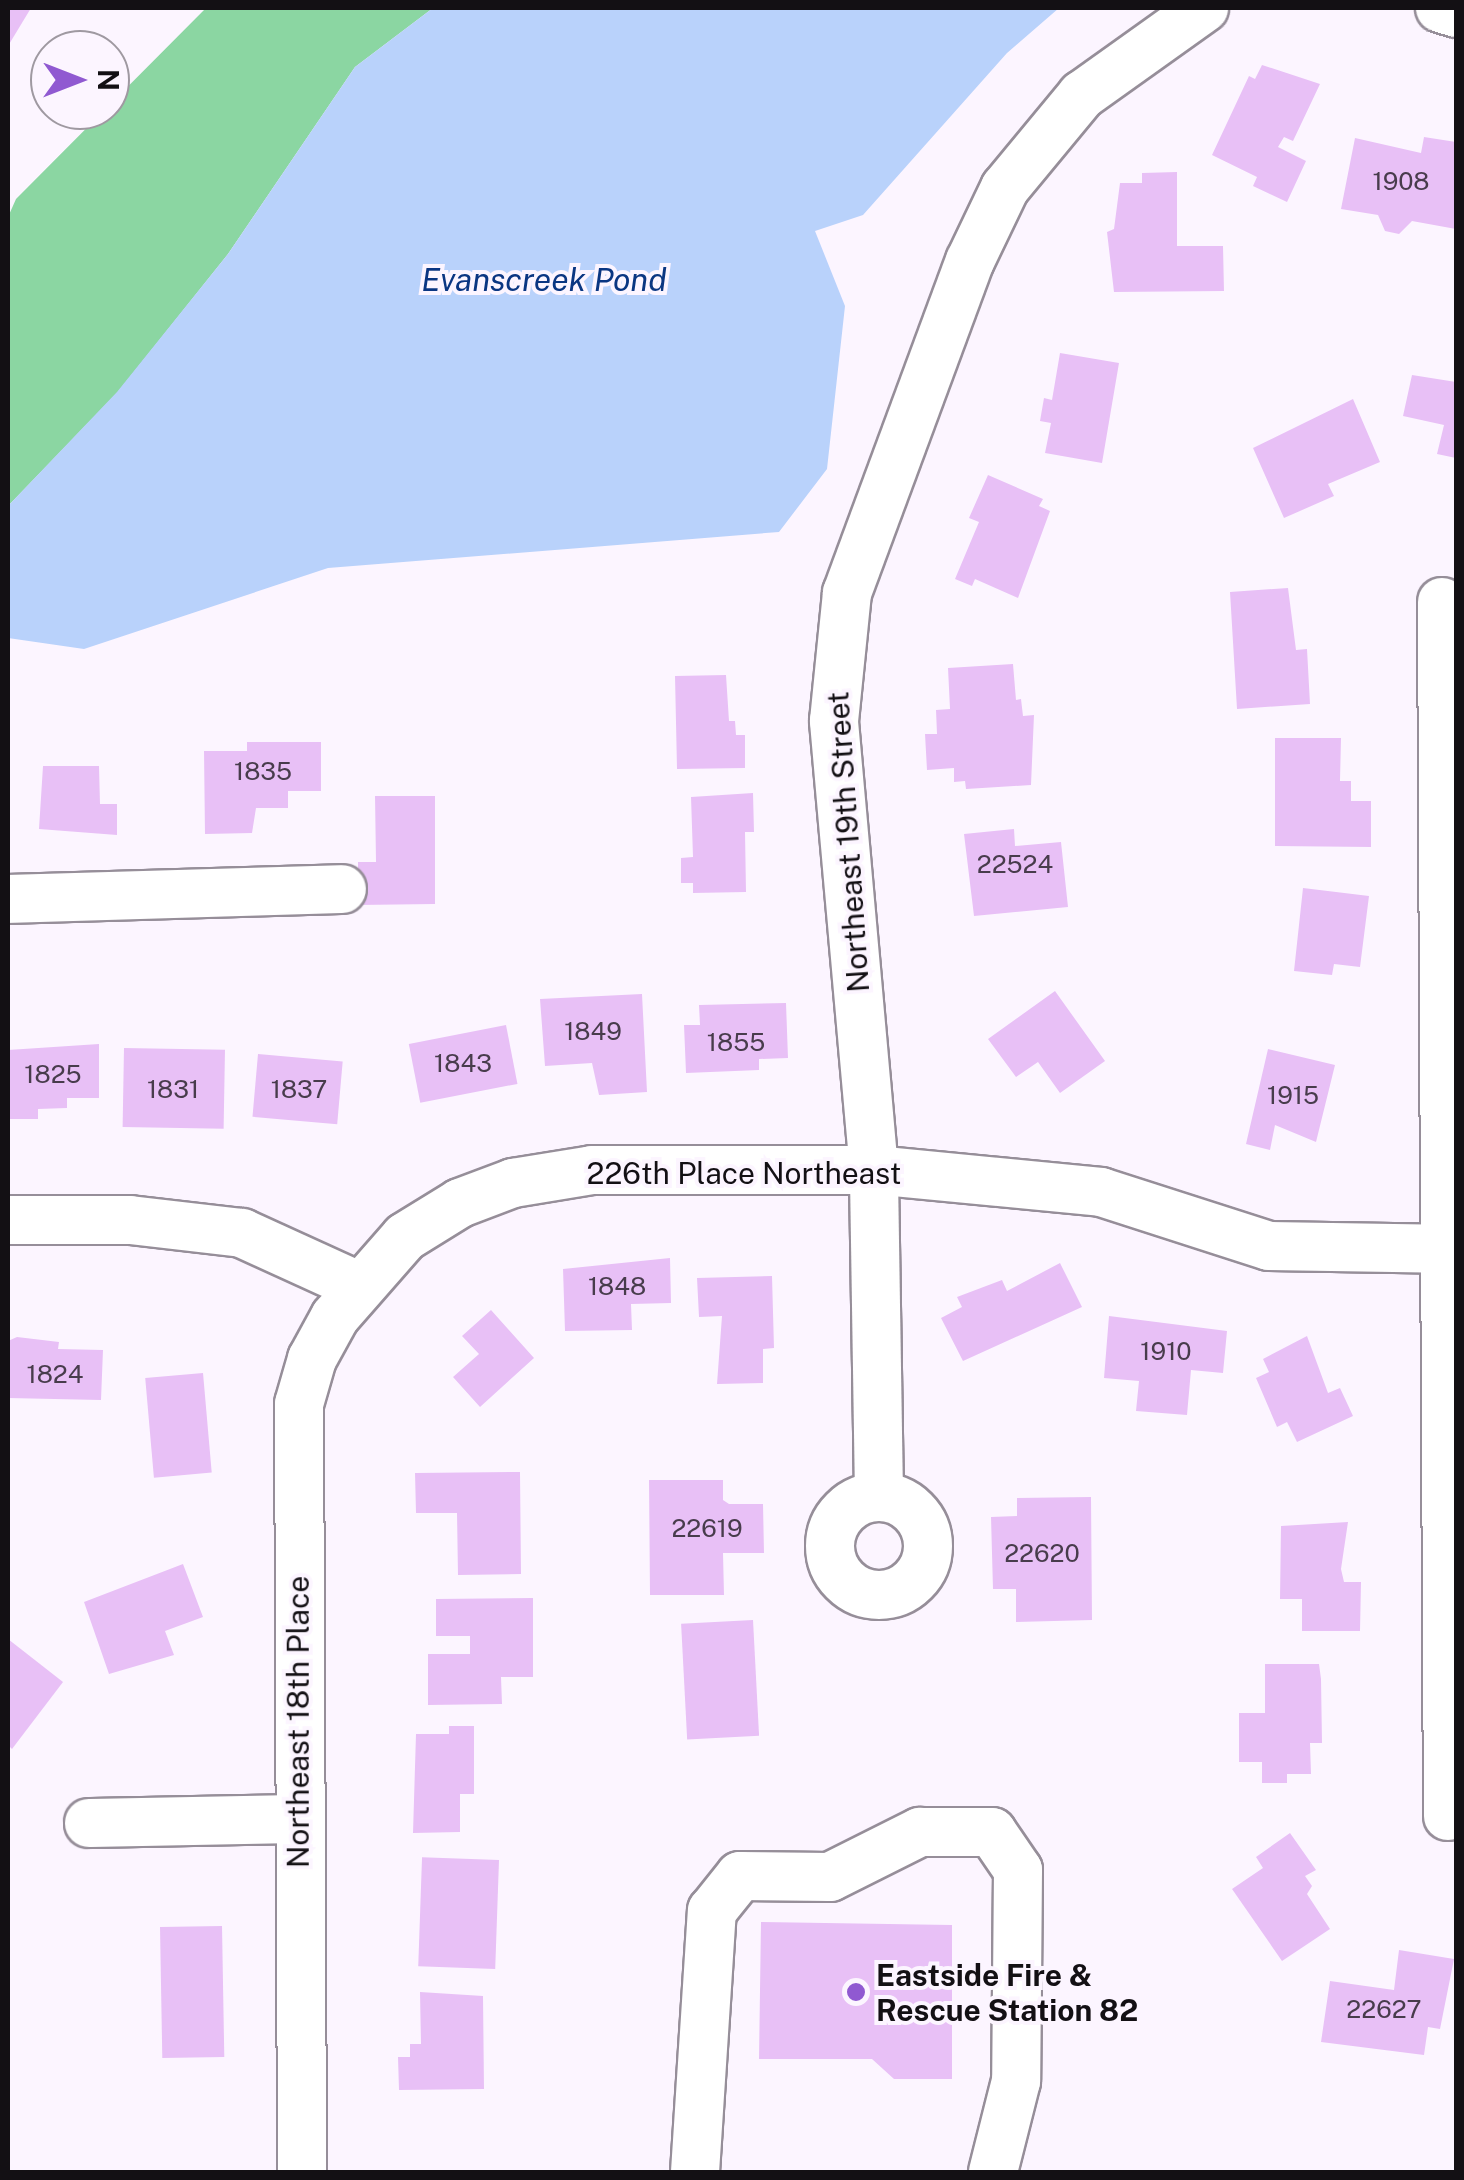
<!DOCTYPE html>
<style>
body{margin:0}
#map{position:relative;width:1464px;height:2180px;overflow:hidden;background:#fcf5ff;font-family:"Public Sans",sans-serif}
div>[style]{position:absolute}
.forest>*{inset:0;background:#8bd6a2}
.water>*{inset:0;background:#b9d2fb}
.building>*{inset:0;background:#e8c0f6;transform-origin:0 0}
.roads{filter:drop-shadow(2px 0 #968e99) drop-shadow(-2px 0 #968e99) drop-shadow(0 2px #968e99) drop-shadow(0 -2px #968e99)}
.minor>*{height:48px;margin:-24px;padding:0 24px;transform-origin:24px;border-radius:24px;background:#fff}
.minor>.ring{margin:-24px;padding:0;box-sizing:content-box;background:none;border:48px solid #fff;border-radius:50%}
.dots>*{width:28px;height:28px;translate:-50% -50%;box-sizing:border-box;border:5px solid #fcf5ff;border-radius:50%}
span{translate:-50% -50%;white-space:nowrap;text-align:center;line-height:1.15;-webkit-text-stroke:8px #fcf5ff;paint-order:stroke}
.number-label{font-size:25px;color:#483c4c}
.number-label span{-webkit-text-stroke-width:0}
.street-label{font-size:30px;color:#131014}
.poi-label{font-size:30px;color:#131014;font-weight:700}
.left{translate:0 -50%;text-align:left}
.water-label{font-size:32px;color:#0a3682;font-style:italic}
.frame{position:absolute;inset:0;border:10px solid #131014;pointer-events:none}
.north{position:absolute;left:30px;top:30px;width:100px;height:100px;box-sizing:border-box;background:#fcf5ff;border:2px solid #9f99a1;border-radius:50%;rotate:90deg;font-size:28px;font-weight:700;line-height:40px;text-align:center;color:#131014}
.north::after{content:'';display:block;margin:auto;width:35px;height:45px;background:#9059d1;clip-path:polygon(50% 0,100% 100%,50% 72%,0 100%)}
</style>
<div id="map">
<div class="forest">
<i style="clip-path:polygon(206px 8px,433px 8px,355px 67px,228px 254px,117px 393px,8px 506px,8px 217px,16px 199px)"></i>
</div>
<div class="water">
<i style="clip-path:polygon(433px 8px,1059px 8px,1007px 53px,863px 215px,815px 231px,845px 306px,827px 469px,779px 532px,328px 568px,84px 649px,8px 638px,8px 506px,117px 392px,228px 254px,355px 67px)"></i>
</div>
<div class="building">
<i style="clip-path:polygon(8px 8px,31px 8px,8px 46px)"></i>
<i style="clip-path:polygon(1262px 65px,1320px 84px,1293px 141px,1284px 137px,1278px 147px,1306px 161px,1287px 202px,1253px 186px,1257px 177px,1212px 155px,1249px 76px,1255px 79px)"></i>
<i style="clip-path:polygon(1424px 137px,1456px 142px,1456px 229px,1412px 221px,1399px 234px,1385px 231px,1378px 215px,1341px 209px,1355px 138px,1421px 153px)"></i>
<i style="clip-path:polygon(1177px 172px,1177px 246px,1223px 246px,1224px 291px,1114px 292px,1107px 232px,1114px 229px,1120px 183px,1142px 183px,1142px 173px)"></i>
<i style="clip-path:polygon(1060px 353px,1119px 363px,1102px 463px,1045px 453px,1051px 423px,1040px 421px,1044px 398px,1052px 400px)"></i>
<i style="clip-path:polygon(1412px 375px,1456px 382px,1456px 458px,1437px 454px,1444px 425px,1403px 416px)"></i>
<i style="clip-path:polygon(1353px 399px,1380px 462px,1328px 484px,1334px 496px,1284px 518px,1253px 448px)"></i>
<i style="clip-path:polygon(988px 475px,1043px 499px,1039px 506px,1050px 511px,1018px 598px,975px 579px,972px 586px,955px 579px,979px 522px,969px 518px)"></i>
<i style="clip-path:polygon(1288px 588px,1296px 650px,1307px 649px,1310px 704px,1237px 709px,1230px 592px)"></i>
<i style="clip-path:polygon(1013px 664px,1016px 700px,1021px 699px,1023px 716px,1034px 715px,1031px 785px,966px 789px,965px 781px,954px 782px,954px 768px,927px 770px,925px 734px,937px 734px,936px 710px,950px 709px,948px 668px)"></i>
<i style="clip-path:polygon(726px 675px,729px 721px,735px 721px,736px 735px,745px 735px,745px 768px,677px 769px,675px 676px)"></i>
<i style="clip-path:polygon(1275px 738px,1341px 738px,1340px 781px,1351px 781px,1351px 801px,1371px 801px,1371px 847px,1275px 846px)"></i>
<i style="clip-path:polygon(247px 742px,321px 742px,321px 791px,288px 791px,288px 808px,256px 808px,252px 833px,205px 834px,204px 751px,247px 751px)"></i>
<i style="clip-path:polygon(43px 766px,99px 766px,100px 804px,117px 804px,117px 835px,39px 829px)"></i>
<i style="clip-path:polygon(753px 793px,754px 832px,745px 832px,746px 892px,693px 893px,693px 883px,681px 883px,681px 858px,693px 857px,691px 797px)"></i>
<i style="clip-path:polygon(375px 796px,435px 796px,435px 904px,358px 905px,358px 862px,376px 862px)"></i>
<i style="clip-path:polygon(1014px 829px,1015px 846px,1061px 842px,1068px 907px,974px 916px,964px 834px)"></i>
<i style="clip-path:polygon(1303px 888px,1369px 896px,1360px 967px,1334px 964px,1332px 975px,1294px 971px)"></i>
<i style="clip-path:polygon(1055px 991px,1105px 1061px,1060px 1093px,1038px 1062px,1016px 1077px,988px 1039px)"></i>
<i style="clip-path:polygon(642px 994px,647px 1092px,599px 1095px,592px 1063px,545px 1066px,540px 999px)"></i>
<i style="clip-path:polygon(786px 1003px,788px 1058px,759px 1059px,759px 1070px,686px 1073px,684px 1025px,700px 1025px,699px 1005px)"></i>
<i style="left:506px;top:1025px;width:60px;height:99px;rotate:79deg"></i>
<i style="clip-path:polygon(99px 1044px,99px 1098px,67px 1098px,67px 1108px,38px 1109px,38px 1119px,8px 1119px,8px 1050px)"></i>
<i style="left:124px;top:1048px;width:101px;height:79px;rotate:1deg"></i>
<i style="clip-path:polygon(1268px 1049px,1335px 1065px,1316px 1142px,1275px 1125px,1270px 1150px,1246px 1144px)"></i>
<i style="left:258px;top:1054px;width:85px;height:63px;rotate:5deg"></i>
<i style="clip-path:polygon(670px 1258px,671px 1303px,631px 1304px,632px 1330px,565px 1331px,563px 1269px)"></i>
<i style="clip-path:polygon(1060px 1263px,1082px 1307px,963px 1361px,941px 1318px,962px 1307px,957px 1297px,1002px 1280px,1007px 1291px)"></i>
<i style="clip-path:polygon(772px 1276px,774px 1348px,763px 1349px,763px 1383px,717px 1384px,722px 1316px,699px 1317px,697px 1278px)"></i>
<i style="clip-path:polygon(491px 1310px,534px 1358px,480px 1407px,453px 1377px,479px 1354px,462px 1336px)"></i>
<i style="clip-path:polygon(1109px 1316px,1227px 1331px,1223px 1373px,1191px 1370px,1187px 1415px,1136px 1411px,1139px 1381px,1104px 1378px)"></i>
<i style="clip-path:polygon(1307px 1336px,1328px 1393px,1340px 1388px,1353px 1416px,1297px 1442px,1287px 1422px,1277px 1427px,1256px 1378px,1269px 1372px,1263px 1359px)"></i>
<i style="clip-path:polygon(17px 1337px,59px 1342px,58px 1349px,103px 1350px,101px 1400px,8px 1398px,8px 1341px)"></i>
<i style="left:203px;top:1373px;width:100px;height:58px;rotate:85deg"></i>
<i style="clip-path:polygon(520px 1472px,521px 1574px,458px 1575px,457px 1513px,416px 1513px,415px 1473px)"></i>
<i style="clip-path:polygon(649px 1480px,723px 1480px,723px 1500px,729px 1504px,763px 1504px,764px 1553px,723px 1553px,724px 1595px,650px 1595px)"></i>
<i style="clip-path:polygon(1091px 1497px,1092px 1620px,1016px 1622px,1016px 1589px,993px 1589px,991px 1517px,1017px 1516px,1017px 1498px)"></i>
<i style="clip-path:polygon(1348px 1522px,1341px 1569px,1344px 1582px,1361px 1582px,1360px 1631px,1302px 1631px,1302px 1599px,1280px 1599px,1281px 1526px)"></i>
<i style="clip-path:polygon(183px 1564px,203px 1617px,165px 1631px,174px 1655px,109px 1674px,84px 1602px)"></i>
<i style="clip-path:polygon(533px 1598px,533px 1677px,501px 1677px,502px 1704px,428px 1705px,428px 1654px,470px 1654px,470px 1636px,436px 1636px,436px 1599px)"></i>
<i style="left:753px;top:1620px;width:116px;height:72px;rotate:87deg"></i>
<i style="clip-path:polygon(8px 1639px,63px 1682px,12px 1749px,8px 1745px)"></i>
<i style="clip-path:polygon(1265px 1664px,1319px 1664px,1321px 1679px,1322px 1743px,1310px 1743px,1311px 1774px,1287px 1774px,1287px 1783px,1262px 1783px,1262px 1762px,1239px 1762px,1239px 1713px,1265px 1713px)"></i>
<i style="clip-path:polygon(449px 1726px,474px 1726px,474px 1794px,460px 1794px,460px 1832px,413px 1833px,416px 1734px,449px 1734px)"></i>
<i style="clip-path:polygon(1290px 1833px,1316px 1870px,1305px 1876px,1312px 1886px,1307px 1894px,1330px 1929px,1282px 1961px,1232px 1889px,1263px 1868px,1256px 1857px)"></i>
<i style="left:499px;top:1860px;width:109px;height:77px;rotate:92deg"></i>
<i style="clip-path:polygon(761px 1922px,952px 1925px,952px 2079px,894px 2079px,872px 2059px,759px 2059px)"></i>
<i style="left:222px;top:1926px;width:131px;height:62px;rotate:89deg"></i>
<i style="clip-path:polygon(1399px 1950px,1454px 1959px,1440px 2029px,1428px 2027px,1424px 2055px,1321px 2042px,1330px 1981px,1394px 1990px)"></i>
<i style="clip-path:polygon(420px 1992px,483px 1996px,484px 2089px,399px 2090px,398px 2057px,410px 2057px,410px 2044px,421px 2044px)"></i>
</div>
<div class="roads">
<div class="minor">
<i style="left:1440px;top:8px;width:17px;rotate:17deg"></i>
<i style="left:1442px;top:602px;width:1214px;rotate:89.72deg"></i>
<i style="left:8px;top:899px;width:334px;rotate:-1.7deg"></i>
<i style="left:8px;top:1220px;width:122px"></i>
<i style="left:130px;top:1220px;width:113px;rotate:6.6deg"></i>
<i style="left:242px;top:1233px;width:125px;rotate:24.5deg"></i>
<i style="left:879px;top:1496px;width:326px;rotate:-90.9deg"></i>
<i style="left:874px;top:1170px;width:451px;rotate:-95.1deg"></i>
<i style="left:834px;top:721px;width:129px;rotate:-84.2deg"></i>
<i style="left:847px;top:593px;width:354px;rotate:-69.7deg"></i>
<i style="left:970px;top:261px;width:81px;rotate:-64.4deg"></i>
<i style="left:1005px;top:188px;width:121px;rotate:-50.4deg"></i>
<i style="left:1082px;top:95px;width:150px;rotate:-35.5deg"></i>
<i class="ring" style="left:830px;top:1497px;width:50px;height:50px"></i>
<i style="left:89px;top:1823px;width:208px;rotate:-1.1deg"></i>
<i style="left:302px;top:2172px;width:768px;rotate:-90.22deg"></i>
<i style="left:299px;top:1404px;width:47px;rotate:-73.9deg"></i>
<i style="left:312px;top:1359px;width:48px;rotate:-61.3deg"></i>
<i style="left:335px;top:1317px;width:106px;rotate:-48.8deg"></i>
<i style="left:405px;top:1237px;width:65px;rotate:-31.7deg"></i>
<i style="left:460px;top:1203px;width:57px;rotate:-20.7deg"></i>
<i style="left:513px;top:1183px;width:80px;rotate:-9.3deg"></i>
<i style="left:592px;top:1170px;width:282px"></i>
<i style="left:874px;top:1170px;width:228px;rotate:5.5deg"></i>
<i style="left:1101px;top:1192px;width:176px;rotate:17.8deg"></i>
<i style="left:1269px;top:1246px;width:187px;rotate:0.9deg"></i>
<i style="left:695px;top:2172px;width:262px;rotate:-86.3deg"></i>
<i style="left:712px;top:1911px;width:45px;rotate:-51.3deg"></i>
<i style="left:740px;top:1876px;width:90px;rotate:0.6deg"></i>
<i style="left:830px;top:1877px;width:101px;rotate:-26.6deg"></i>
<i style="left:920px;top:1832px;width:72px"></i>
<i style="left:992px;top:1832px;width:46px;rotate:55.6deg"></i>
<i style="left:1018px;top:1870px;width:211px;rotate:90.5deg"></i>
<i style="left:1016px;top:2081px;width:94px;rotate:104.2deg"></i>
</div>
</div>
<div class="dots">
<i style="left:856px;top:1992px;background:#9059d1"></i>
</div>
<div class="number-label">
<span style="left:1401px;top:181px">1908</span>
<span style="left:263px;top:771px">1835</span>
<span style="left:1015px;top:864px">22524</span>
<span style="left:593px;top:1031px">1849</span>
<span style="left:736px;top:1042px">1855</span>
<span style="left:463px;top:1063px">1843</span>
<span style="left:53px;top:1074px">1825</span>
<span style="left:173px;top:1089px">1831</span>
<span style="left:299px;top:1089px">1837</span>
<span style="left:1293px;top:1095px">1915</span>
<span style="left:617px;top:1286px">1848</span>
<span style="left:1166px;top:1351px">1910</span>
<span style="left:55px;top:1374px">1824</span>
<span style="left:707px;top:1528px">22619</span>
<span style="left:1042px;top:1553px">22620</span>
<span style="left:1384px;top:2009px">22627</span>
</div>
<div class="street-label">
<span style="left:848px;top:842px;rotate:-94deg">Northeast 19th Street</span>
<span style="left:744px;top:1173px">226th Place Northeast</span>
<span style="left:298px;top:1722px;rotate:-90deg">Northeast 18th Place</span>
</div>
<div class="poi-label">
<span class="left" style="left:876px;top:1992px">Eastside Fire &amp;<br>Rescue Station 82</span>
</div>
<div class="water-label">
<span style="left:544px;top:280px">Evanscreek Pond</span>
</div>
<div class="frame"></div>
<div class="north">N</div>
</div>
